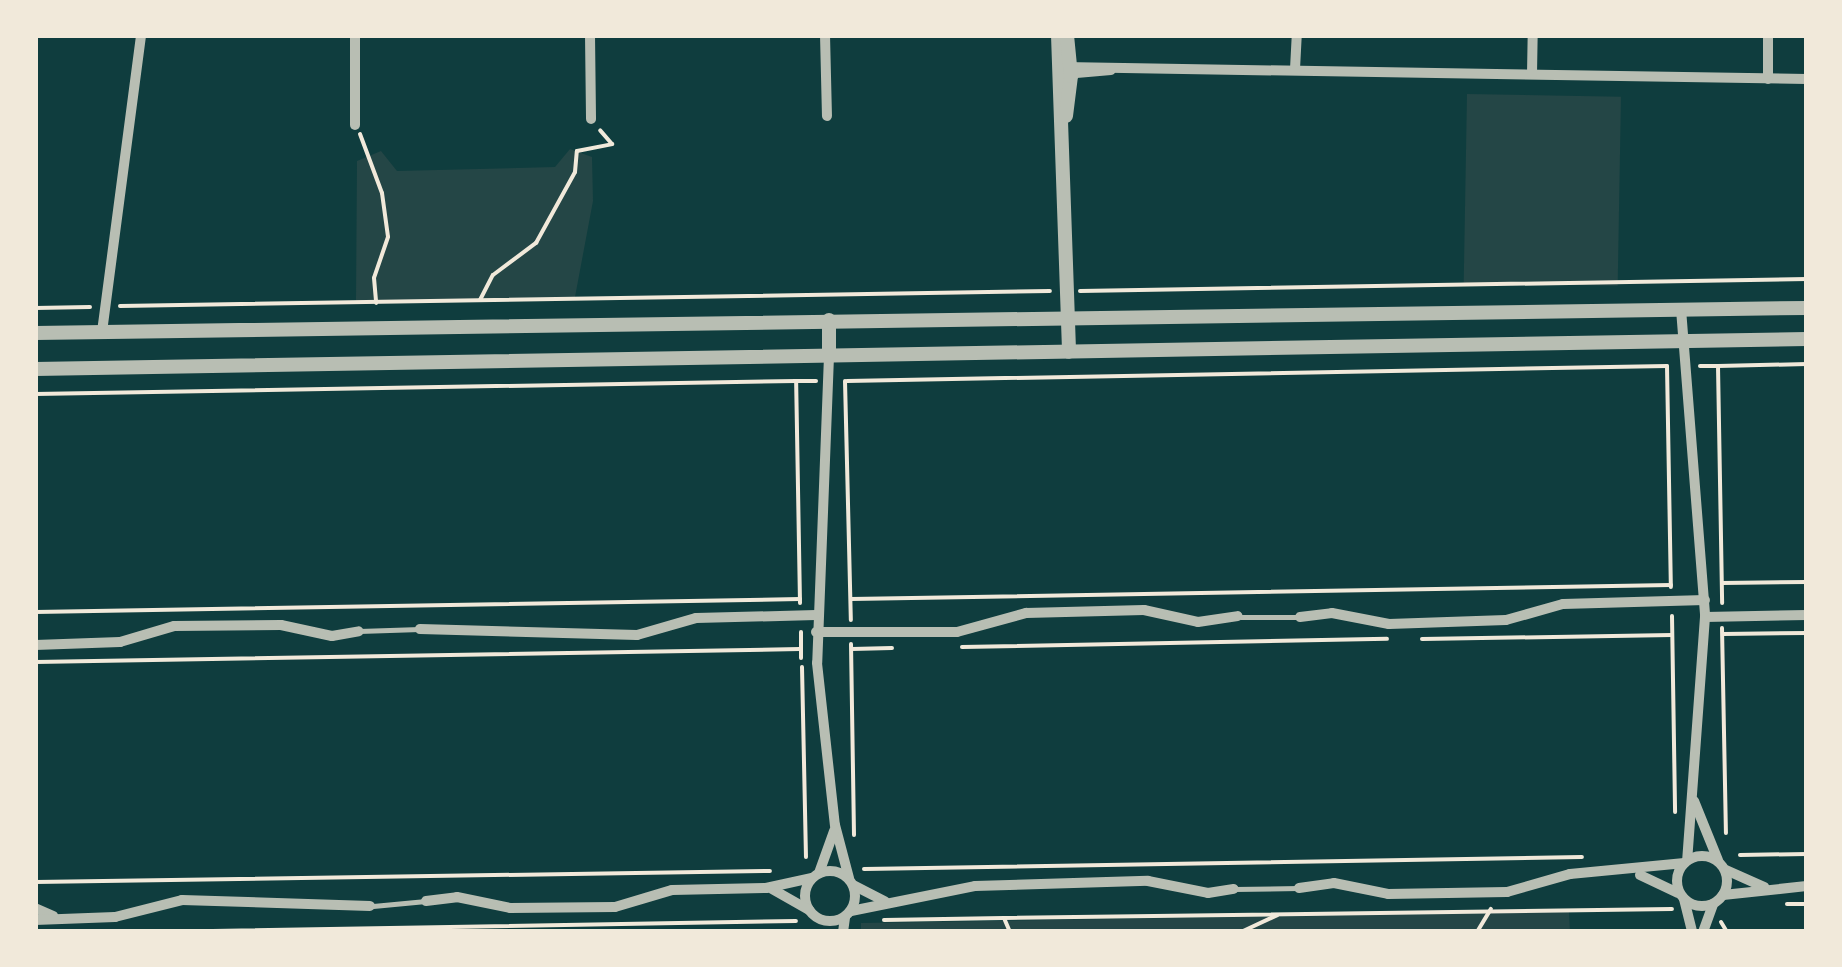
<!DOCTYPE html>
<style>
body{margin:0}
#map{position:relative;width:1842px;height:967px;overflow:hidden;background:#0f3d3e;font-family:"Sofia Sans Condensed",sans-serif}
div>[style]{position:absolute}
.green>*{inset:0;background:#244646;transform-origin:0 0}
.path>*{height:4px;margin:-2px;padding:0 2px;transform-origin:2px;border-radius:2px;background:#f1e9da}
.service>*{height:5px;margin:-2.5px;padding:0 2.5px;transform-origin:2.5px;border-radius:2.5px;background:#b8beb3}
.minor>*{height:10px;margin:-5px;padding:0 5px;transform-origin:5px;border-radius:5px;background:#b8beb3}
.minor>.ring{margin:-5px;padding:0;box-sizing:content-box;background:none;border:10px solid #b8beb3;border-radius:50%}
.tertiary>*{height:14px;margin:-7px;padding:0 7px;transform-origin:7px;border-radius:7px;background:#b8beb3}
span{translate:-50% -50%;white-space:nowrap;text-align:center;line-height:1.15;-webkit-text-stroke:10px #f1e9da;paint-order:stroke}
.frame{position:absolute;inset:0;border:38px solid #f1e9da;pointer-events:none}
</style>
<div id="map">
<div class="green">
<i style="left:1467px;top:94px;width:154px;height:189px;rotate:1deg"></i>
<i style="clip-path:polygon(570px 149px,592px 157px,593px 201px,575px 297px,356px 301px,357px 161px,381px 151px,397px 171px,555px 167px)"></i>
<i style="clip-path:polygon(1569px 912px,1570px 932px,861px 932px,861px 923px)"></i>
</div>
<div class="path">
<i style="left:360px;top:134px;width:63px;rotate:69.6deg"></i>
<i style="left:382px;top:193px;width:44px;rotate:82.2deg"></i>
<i style="left:388px;top:237px;width:43px;rotate:108.9deg"></i>
<i style="left:374px;top:278px;width:25px;rotate:85deg"></i>
<i style="left:1080px;top:291px;width:727px;rotate:-0.95deg"></i>
<i style="left:480px;top:300px;width:28px;rotate:-63deg"></i>
<i style="left:493px;top:275px;width:54px;rotate:-36.7deg"></i>
<i style="left:536px;top:243px;width:81px;rotate:-61.2deg"></i>
<i style="left:575px;top:172px;width:21px;rotate:-85deg"></i>
<i style="left:577px;top:151px;width:36px;rotate:-11deg"></i>
<i style="left:612px;top:144px;width:18px;rotate:-131deg"></i>
<i style="left:120px;top:306px;width:930px;rotate:-0.92deg"></i>
<i style="left:35px;top:308px;width:55px;rotate:-1deg"></i>
<i style="left:1700px;top:366px;width:18px"></i>
<i style="left:1718px;top:366px;width:237px;rotate:89deg"></i>
<i style="left:1718px;top:366px;width:89px;rotate:-1.3deg"></i>
<i style="left:845px;top:381px;width:239px;rotate:88.6deg"></i>
<i style="left:847px;top:381px;width:820px;rotate:-1.05deg"></i>
<i style="left:1667px;top:366px;width:221px;rotate:89deg"></i>
<i style="left:35px;top:394px;width:761px;rotate:-0.98deg"></i>
<i style="left:1722px;top:583px;width:85px;rotate:-0.7deg"></i>
<i style="left:851px;top:599px;width:820px;rotate:-0.98deg"></i>
<i style="left:800px;top:603px;width:222px;rotate:-91deg"></i>
<i style="left:796px;top:381px;width:20px"></i>
<i style="left:35px;top:612px;width:765px;rotate:-0.97deg"></i>
<i style="left:1672px;top:616px;width:196px;rotate:89.1deg"></i>
<i style="left:1722px;top:628px;width:205px;rotate:88.9deg"></i>
<i style="left:801px;top:632px;width:26px;rotate:90deg"></i>
<i style="left:1723px;top:634px;width:84px;rotate:-0.7deg"></i>
<i style="left:1422px;top:639px;width:250px;rotate:-0.9deg"></i>
<i style="left:851px;top:644px;width:191px;rotate:89.1deg"></i>
<i style="left:962px;top:647px;width:425px;rotate:-1.1deg"></i>
<i style="left:852px;top:649px;width:40px;rotate:-1.4deg"></i>
<i style="left:35px;top:662px;width:765px;rotate:-0.97deg"></i>
<i style="left:802px;top:667px;width:190px;rotate:88.8deg"></i>
<i style="left:1740px;top:855px;width:67px;rotate:-0.9deg"></i>
<i style="left:864px;top:869px;width:718px;rotate:-0.96deg"></i>
<i style="left:35px;top:882px;width:735px;rotate:-0.86deg"></i>
<i style="left:1787px;top:904px;width:20px"></i>
<i style="left:1004px;top:918px;width:668px;rotate:-0.77deg"></i>
<i style="left:884px;top:920px;width:120px;rotate:-1deg"></i>
<i style="left:1004px;top:918px;width:15px;rotate:67deg"></i>
<i style="left:1721px;top:922px;width:12px;rotate:59deg"></i>
<i style="left:155px;top:932px;width:641px;rotate:-0.98deg"></i>
<i style="left:1241px;top:932px;width:40px;rotate:-25deg"></i>
<i style="left:1477px;top:932px;width:27px;rotate:-59deg"></i>
</div>
<div class="service">
<i style="left:1241px;top:617px;width:59px"></i>
<i style="left:359px;top:631px;width:61px;rotate:-1.9deg"></i>
<i style="left:1234px;top:889px;width:65px;rotate:-0.9deg"></i>
<i style="left:373px;top:906px;width:53px;rotate:-5.4deg"></i>
</div>
<div class="minor">
<i style="left:355px;top:35px;width:90px;rotate:90deg"></i>
<i style="left:590px;top:35px;width:84px;rotate:89.3deg"></i>
<i style="left:825px;top:35px;width:81px;rotate:88.6deg"></i>
<i style="left:1064px;top:67px;width:743px;rotate:0.93deg"></i>
<i style="left:1295px;top:69px;width:34px;rotate:-87deg"></i>
<i style="left:1065px;top:74px;width:46px;rotate:-5deg"></i>
<i style="left:1532px;top:74px;width:39px;rotate:-89deg"></i>
<i style="left:1768px;top:79px;width:44px;rotate:-90deg"></i>
<i style="left:1681px;top:309px;width:309px;rotate:85.5deg"></i>
<i style="left:1705px;top:617px;width:244px;rotate:94.2deg"></i>
<i style="left:102px;top:332px;width:300px;rotate:-82.5deg"></i>
<i style="left:829px;top:356px;width:307px;rotate:92.2deg"></i>
<i style="left:817px;top:663px;width:163px;rotate:83.7deg"></i>
<i style="left:835px;top:825px;width:55px;rotate:75.2deg"></i>
<i style="left:1300px;top:617px;width:32px;rotate:-7deg"></i>
<i style="left:1332px;top:613px;width:58px;rotate:10.9deg"></i>
<i style="left:1389px;top:624px;width:117px;rotate:-2deg"></i>
<i style="left:1506px;top:620px;width:59px;rotate:-15.7deg"></i>
<i style="left:1563px;top:604px;width:142px;rotate:-1.6deg"></i>
<i style="left:1705px;top:617px;width:102px;rotate:-1.1deg"></i>
<i style="left:420px;top:629px;width:217px;rotate:1.6deg"></i>
<i style="left:637px;top:635px;width:61px;rotate:-16.1deg"></i>
<i style="left:696px;top:618px;width:120px;rotate:-1.4deg"></i>
<i style="left:816px;top:632px;width:141px"></i>
<i style="left:957px;top:632px;width:72px;rotate:-15.4deg"></i>
<i style="left:1026px;top:613px;width:118px;rotate:-1.5deg"></i>
<i style="left:1144px;top:610px;width:55px;rotate:12.5deg"></i>
<i style="left:1198px;top:622px;width:40px;rotate:-8.5deg"></i>
<i style="left:35px;top:645px;width:85px;rotate:-2deg"></i>
<i style="left:120px;top:642px;width:56px;rotate:-16.5deg"></i>
<i style="left:174px;top:626px;width:107px;rotate:-0.5deg"></i>
<i style="left:281px;top:625px;width:52px;rotate:12.2deg"></i>
<i style="left:332px;top:636px;width:27px;rotate:-10deg"></i>
<i style="left:1694px;top:801px;width:64px;rotate:67.9deg"></i>
<i class="ring" style="left:1677px;top:856px;width:40px;height:40px"></i>
<i style="left:1726px;top:870px;width:42px;rotate:24.1deg"></i>
<i class="ring" style="left:805px;top:871px;width:40px;height:40px"></i>
<i style="left:819px;top:873px;width:45px;rotate:-70.3deg"></i>
<i style="left:1640px;top:875px;width:42px;rotate:25.3deg"></i>
<i style="left:853px;top:885px;width:36px;rotate:27deg"></i>
<i style="left:1299px;top:888px;width:35px;rotate:-8deg"></i>
<i style="left:1334px;top:883px;width:55px;rotate:11.5deg"></i>
<i style="left:1388px;top:894px;width:119px;rotate:-1deg"></i>
<i style="left:1507px;top:892px;width:66px;rotate:-15.9deg"></i>
<i style="left:1570px;top:874px;width:115px;rotate:-5.5deg"></i>
<i style="left:772px;top:889px;width:43px;rotate:29.6deg"></i>
<i style="left:1723px;top:895px;width:84px;rotate:-6.1deg"></i>
<i style="left:1684px;top:899px;width:34px;rotate:76deg"></i>
<i style="left:426px;top:901px;width:31px;rotate:-7deg"></i>
<i style="left:457px;top:897px;width:54px;rotate:11.7deg"></i>
<i style="left:510px;top:908px;width:105px;rotate:-0.5deg"></i>
<i style="left:615px;top:907px;width:59px;rotate:-16.6deg"></i>
<i style="left:672px;top:890px;width:94px;rotate:-1.2deg"></i>
<i style="left:766px;top:888px;width:47px;rotate:-12.3deg"></i>
<i style="left:35px;top:908px;width:20px;rotate:24deg"></i>
<i style="left:851px;top:911px;width:126px;rotate:-11.4deg"></i>
<i style="left:975px;top:886px;width:173px;rotate:-1.7deg"></i>
<i style="left:1148px;top:881px;width:61px;rotate:11.3deg"></i>
<i style="left:1208px;top:893px;width:26px;rotate:-9deg"></i>
<i style="left:35px;top:920px;width:80px;rotate:-2.1deg"></i>
<i style="left:115px;top:917px;width:69px;rotate:-14.2deg"></i>
<i style="left:182px;top:900px;width:188px;rotate:1.8deg"></i>
<i style="left:843px;top:932px;width:15px;rotate:-82deg"></i>
<i style="left:1703px;top:932px;width:30px;rotate:-70deg"></i>
</div>
<div class="tertiary">
<i style="left:1058px;top:35px;width:317px;rotate:88deg"></i>
<i style="left:1066px;top:116px;width:40px;rotate:-82.9deg"></i>
<i style="left:1071px;top:76px;width:41px;rotate:-95.6deg"></i>
<i style="left:829px;top:320px;width:36px;rotate:90deg"></i>
<i style="left:35px;top:333px;width:1772px;rotate:-0.81deg"></i>
<i style="left:35px;top:369px;width:1772px;rotate:-0.97deg"></i>
</div>
<div class="frame"></div>
</div>
